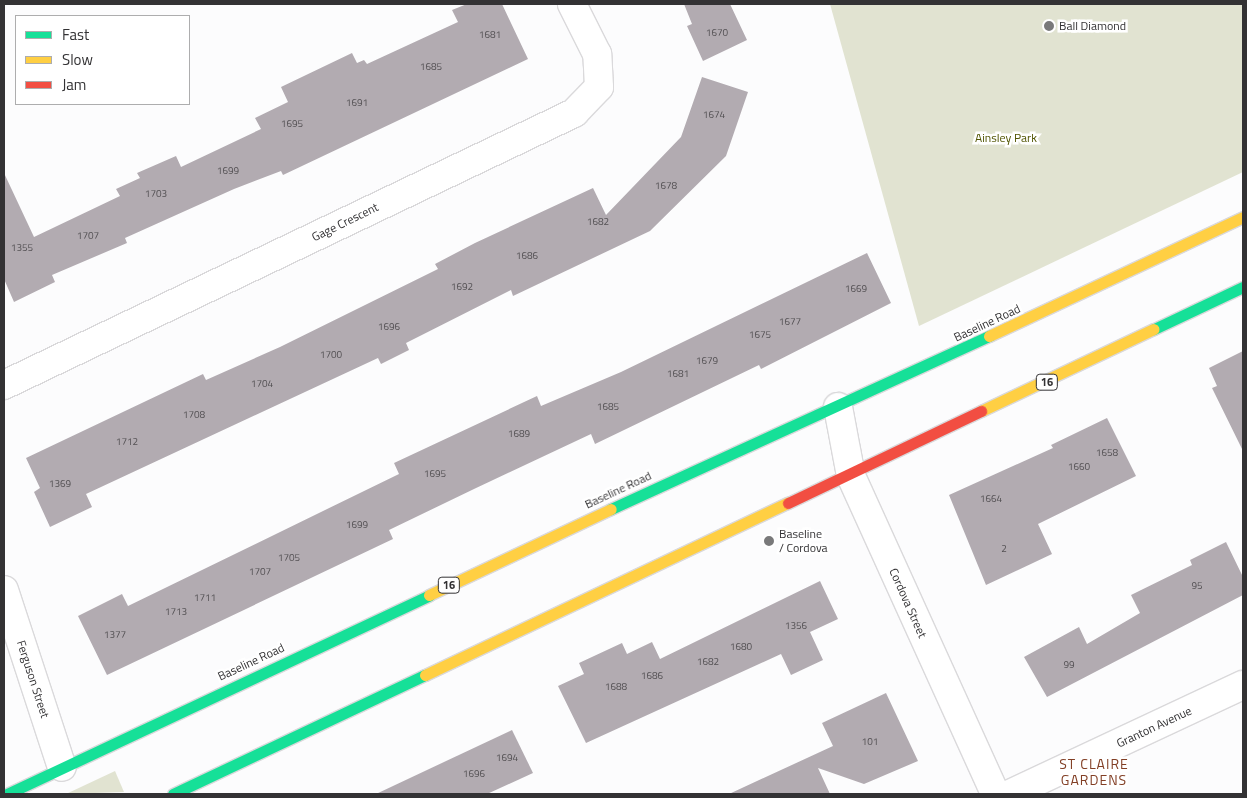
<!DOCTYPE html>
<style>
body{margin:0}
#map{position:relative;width:1247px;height:798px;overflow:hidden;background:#fcfcfd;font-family:"Titillium Web",sans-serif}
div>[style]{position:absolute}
.green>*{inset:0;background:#e1e3d1}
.building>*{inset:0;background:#b2abb1}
.roads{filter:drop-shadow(1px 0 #dad9db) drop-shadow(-1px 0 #dad9db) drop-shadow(0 1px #dad9db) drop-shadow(0 -1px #dad9db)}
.street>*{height:28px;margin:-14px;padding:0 14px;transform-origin:14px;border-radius:14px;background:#fff}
.fast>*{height:11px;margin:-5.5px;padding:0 5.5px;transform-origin:5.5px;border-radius:5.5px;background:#16e098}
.slow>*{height:11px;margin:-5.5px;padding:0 5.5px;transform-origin:5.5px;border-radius:5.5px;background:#ffcf43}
.jam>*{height:11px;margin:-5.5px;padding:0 5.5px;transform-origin:5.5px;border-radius:5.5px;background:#f24e42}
.dots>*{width:14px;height:14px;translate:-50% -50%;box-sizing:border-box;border:2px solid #fff;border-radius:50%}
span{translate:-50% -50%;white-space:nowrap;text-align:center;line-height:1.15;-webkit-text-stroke:5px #fff;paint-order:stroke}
.number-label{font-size:10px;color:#535053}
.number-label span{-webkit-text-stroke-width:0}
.shield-label span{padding:1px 4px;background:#fff;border:1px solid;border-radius:4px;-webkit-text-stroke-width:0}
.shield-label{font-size:11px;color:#333234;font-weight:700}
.poi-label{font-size:12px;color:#333234}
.left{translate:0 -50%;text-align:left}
.park-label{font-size:12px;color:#505401}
.street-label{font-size:12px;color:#333234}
.neighbourhood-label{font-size:14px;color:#823f25;letter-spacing:1px}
.frame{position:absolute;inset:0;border:5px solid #333234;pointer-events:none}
.legend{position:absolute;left:15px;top:15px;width:175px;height:90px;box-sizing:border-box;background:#fff;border:1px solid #adadae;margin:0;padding:6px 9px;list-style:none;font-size:15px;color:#333234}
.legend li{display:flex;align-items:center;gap:10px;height:25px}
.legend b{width:25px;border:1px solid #adadae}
</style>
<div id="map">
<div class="green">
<i style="clip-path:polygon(830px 4px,1243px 4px,1243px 172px,919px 326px)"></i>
<i style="clip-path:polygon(115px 771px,124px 792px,66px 794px)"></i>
</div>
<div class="building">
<i style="clip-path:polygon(467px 4px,502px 4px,528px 59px,283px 175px,281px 171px,234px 189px,125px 238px,127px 243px,52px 275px,55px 282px,14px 302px,4px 279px,4px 173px,34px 237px,120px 196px,116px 189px,140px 178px,137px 173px,176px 156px,181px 167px,261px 129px,255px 118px,288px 102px,281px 87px,352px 53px,357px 63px,364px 60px,367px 64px,458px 22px,452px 10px)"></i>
<i style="clip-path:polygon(684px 4px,730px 4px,747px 40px,703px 61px,687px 26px,692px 24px)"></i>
<i style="clip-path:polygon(702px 77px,748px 92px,726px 156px,650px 231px,513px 296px,511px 290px,406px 343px,409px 350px,381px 364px,378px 358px,86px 494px,92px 507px,50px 527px,34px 492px,40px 488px,26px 458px,203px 374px,206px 380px,280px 347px,438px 269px,435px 264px,475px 243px,593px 188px,606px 215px,681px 137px)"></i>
<i style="clip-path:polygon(867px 253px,891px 303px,761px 369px,759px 365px,595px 444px,591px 434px,474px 489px,389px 530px,393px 539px,107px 675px,78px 616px,122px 594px,128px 606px,399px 474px,394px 463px,537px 396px,541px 406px,621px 372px)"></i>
<i style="clip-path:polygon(1243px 351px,1243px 451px,1212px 388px,1217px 386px,1209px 368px)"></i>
<i style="clip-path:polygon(1107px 418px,1136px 476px,1038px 524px,1052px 554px,986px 585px,949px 495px,1053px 448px,1051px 445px)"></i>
<i style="clip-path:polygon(1226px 542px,1243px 577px,1243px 595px,1047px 697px,1024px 657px,1079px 627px,1087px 644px,1140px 613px,1131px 595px,1192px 565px,1190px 560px)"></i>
<i style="clip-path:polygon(820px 581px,838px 619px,810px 632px,823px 660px,791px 675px,781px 654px,586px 743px,558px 686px,584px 674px,579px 663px,622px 643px,627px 654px,652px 642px,660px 659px)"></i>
<i style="clip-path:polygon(886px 693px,918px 761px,864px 784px,818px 768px,830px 794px,729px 794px,833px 746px,822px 723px)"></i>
<i style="clip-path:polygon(512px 730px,533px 773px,487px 794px,376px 794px)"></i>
</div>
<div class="roads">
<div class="street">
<i style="left:4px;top:385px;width:632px;rotate:-25.51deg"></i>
<i style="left:574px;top:113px;width:36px;rotate:-46deg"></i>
<i style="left:599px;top:87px;width:33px;rotate:-93deg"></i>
<i style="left:597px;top:54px;width:56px;rotate:-116.6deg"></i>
<i style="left:838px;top:407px;width:70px;rotate:79.3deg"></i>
<i style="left:851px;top:476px;width:349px;rotate:65.6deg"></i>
<i style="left:4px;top:590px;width:186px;rotate:71.9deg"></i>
<i style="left:1010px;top:794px;width:257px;rotate:-25.1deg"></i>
</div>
<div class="fast">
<i style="left:1154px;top:329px;width:98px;rotate:-25.3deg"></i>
<i style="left:611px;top:509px;width:416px;rotate:-24.6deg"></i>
<i style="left:7px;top:794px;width:467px;rotate:-25.2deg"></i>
<i style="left:173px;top:794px;width:279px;rotate:-25.3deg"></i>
</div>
<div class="slow">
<i style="left:989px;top:336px;width:280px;rotate:-25.1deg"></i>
<i style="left:981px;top:411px;width:191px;rotate:-25.4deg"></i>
<i style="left:429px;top:595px;width:201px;rotate:-25.3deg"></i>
<i style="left:425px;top:675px;width:402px;rotate:-25.4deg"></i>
</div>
<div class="jam">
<i style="left:788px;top:503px;width:214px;rotate:-25.5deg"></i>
</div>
</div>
<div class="dots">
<i style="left:1049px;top:26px;background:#79797a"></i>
<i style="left:769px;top:541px;background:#79797a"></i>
</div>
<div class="number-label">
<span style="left:717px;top:33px">1670</span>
<span style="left:490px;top:35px">1681</span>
<span style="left:431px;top:67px">1685</span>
<span style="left:357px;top:103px">1691</span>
<span style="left:714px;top:115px">1674</span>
<span style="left:292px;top:124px">1695</span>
<span style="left:228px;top:171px">1699</span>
<span style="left:666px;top:186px">1678</span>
<span style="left:156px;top:194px">1703</span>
<span style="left:598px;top:222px">1682</span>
<span style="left:88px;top:236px">1707</span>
<span style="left:22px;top:248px">1355</span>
<span style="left:527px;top:256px">1686</span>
<span style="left:462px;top:287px">1692</span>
<span style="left:856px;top:289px">1669</span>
<span style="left:790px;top:322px">1677</span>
<span style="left:389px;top:327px">1696</span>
<span style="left:760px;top:335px">1675</span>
<span style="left:331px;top:355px">1700</span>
<span style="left:707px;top:361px">1679</span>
<span style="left:678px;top:374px">1681</span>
<span style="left:262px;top:384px">1704</span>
<span style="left:608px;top:407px">1685</span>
<span style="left:194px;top:415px">1708</span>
<span style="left:519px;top:434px">1689</span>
<span style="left:127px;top:442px">1712</span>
<span style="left:1107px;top:453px">1658</span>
<span style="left:1079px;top:467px">1660</span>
<span style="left:435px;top:474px">1695</span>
<span style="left:60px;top:484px">1369</span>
<span style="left:991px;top:499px">1664</span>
<span style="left:357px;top:525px">1699</span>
<span style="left:1004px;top:549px">2</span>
<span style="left:289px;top:558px">1705</span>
<span style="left:260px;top:572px">1707</span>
<span style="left:1197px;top:586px">95</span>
<span style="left:205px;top:598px">1711</span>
<span style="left:176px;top:612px">1713</span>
<span style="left:796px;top:626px">1356</span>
<span style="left:115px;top:635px">1377</span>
<span style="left:741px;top:647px">1680</span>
<span style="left:708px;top:662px">1682</span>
<span style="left:1069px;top:665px">99</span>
<span style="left:652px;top:676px">1686</span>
<span style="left:616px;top:687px">1688</span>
<span style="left:870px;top:742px">101</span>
<span style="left:507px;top:758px">1694</span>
<span style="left:474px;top:774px">1696</span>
</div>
<div class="shield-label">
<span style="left:1047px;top:382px">16</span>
<span style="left:449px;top:585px">16</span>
</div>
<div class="poi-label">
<span class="left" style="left:1059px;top:26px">Ball Diamond</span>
<span class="left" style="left:779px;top:541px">Baseline<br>/ Cordova</span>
</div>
<div class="park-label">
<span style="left:1006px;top:138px">Ainsley Park</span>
</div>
<div class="street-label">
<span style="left:345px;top:222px;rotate:-26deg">Gage Crescent</span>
<span style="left:987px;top:323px;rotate:-25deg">Baseline Road</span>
<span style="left:618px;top:490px;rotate:-25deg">Baseline Road</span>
<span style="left:908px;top:603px;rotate:66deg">Cordova Street</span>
<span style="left:251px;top:662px;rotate:-25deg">Baseline Road</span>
<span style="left:33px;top:679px;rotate:72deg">Ferguson Street</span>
<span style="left:1154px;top:727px;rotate:-25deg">Granton Avenue</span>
</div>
<div class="neighbourhood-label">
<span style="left:1094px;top:772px">ST CLAIRE<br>GARDENS</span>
</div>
<div class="frame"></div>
<ul class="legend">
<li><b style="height:6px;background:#16e098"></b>Fast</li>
<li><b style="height:6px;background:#ffcf43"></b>Slow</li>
<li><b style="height:6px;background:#f24e42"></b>Jam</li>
</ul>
</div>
